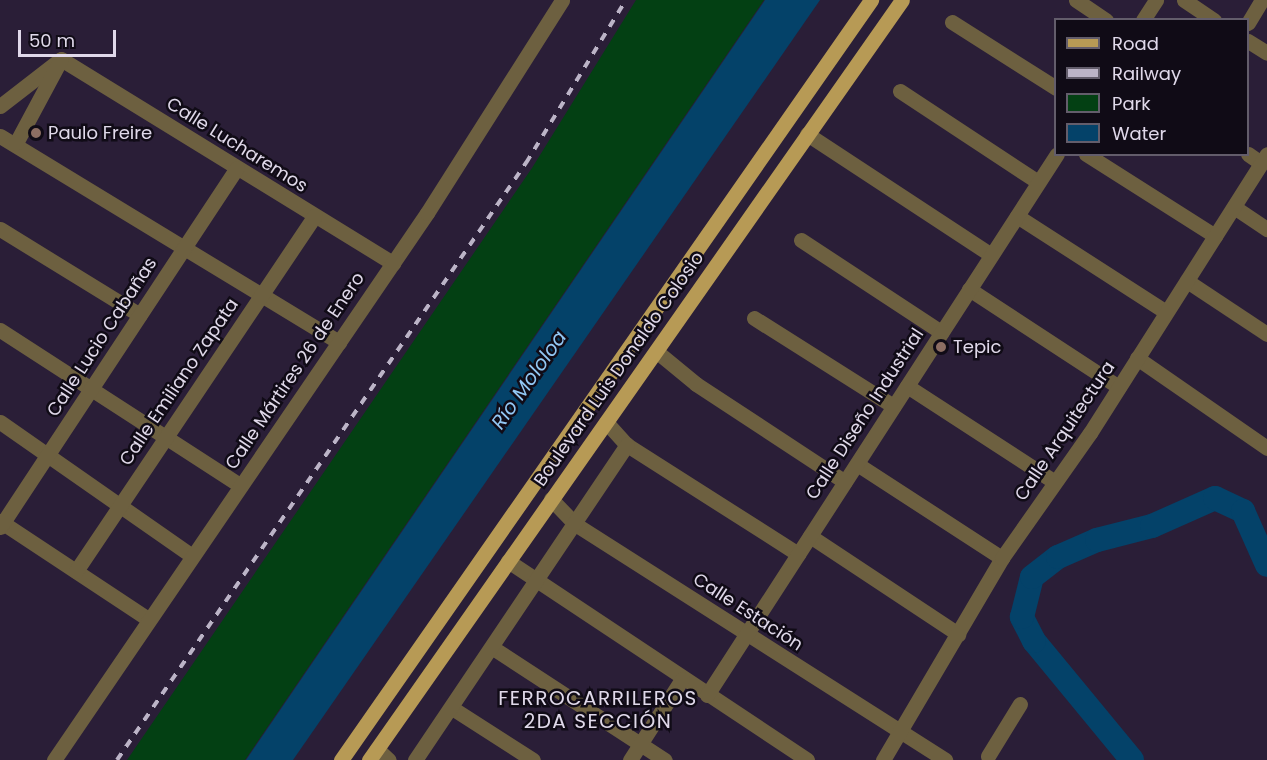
<!DOCTYPE html>
<meta charset="utf-8">
<style>
body{margin:0}
#map{position:relative;width:1267px;height:760px;overflow:hidden;background:#2a1e37;font-family:Poppins,sans-serif}
div>[style]{position:absolute}
.green>*{inset:0;background:#034013}
.water>*{inset:0;background:#044269}
.river>*{height:24px;margin:-12px;padding:0 12px;transform-origin:12px;border-radius:12px;background:#044269}
.minor>*{height:15px;margin:-7.5px;padding:0 7.5px;transform-origin:7.5px;border-radius:7.5px;background:#6d6040}
.major>*{height:15px;margin:-7.5px;padding:0 7.5px;transform-origin:7.5px;border-radius:7.5px;background:#b79a55}
.rail>*{height:4px;margin-top:-2px;transform-origin:0;background:repeating-linear-gradient(90deg,#bcb4c7 0 8px,transparent 0 16px)}
.dots>*{width:16px;height:16px;translate:-50% -50%;box-sizing:border-box;border:3px solid #100b16;border-radius:50%}
span{translate:-50% -50%;white-space:nowrap;text-align:center;line-height:1.15;-webkit-text-stroke:5px #100b16;paint-order:stroke}
.poi-label{font-size:18px;color:#e0d9ea}
.left{translate:0 -50%;text-align:left}
.street-label{font-size:18px;color:#e0d9ea}
.water-label{font-size:20px;color:#92c7f4;font-style:italic}
.neighbourhood-label{font-size:20px;color:#e0d9ea;letter-spacing:1.5px}
.legend{position:absolute;left:1054px;top:18px;width:195px;height:138px;box-sizing:border-box;background:#100b16;border:2px solid #635d6b;margin:0;padding:8px 10px;list-style:none;font-size:18px;color:#e0d9ea}
.legend li{display:flex;align-items:center;gap:12px;height:30px}
.legend b{width:30px;border:2px solid #635d6b}
.scale{position:absolute;left:18px;top:30px;width:98px;height:27px;box-sizing:border-box;border:3px solid #e0d9ea;border-top:0;padding-left:8px;font-size:18px;line-height:21px;white-space:nowrap;color:#e0d9ea;-webkit-text-stroke:4px #100b16;paint-order:stroke}
</style>
<div id="map">
<div class="green">
<i style="clip-path:polygon(636px 0,764px 0,245px 760px,127px 760px,532px 168px)"></i>
</div>
<div class="water">
<i style="clip-path:polygon(765px 0,820px 0,293px 760px,246px 760px)"></i>
</div>
<div class="river">
<i style="left:1132px;top:760px;width:154px;rotate:-129.5deg"></i>
<i style="left:1034px;top:641px;width:27px;rotate:-117deg"></i>
<i style="left:1022px;top:617px;width:41px;rotate:-76deg"></i>
<i style="left:1032px;top:577px;width:33px;rotate:-38deg"></i>
<i style="left:1058px;top:557px;width:43px;rotate:-23.6deg"></i>
<i style="left:1097px;top:540px;width:57px;rotate:-14.3deg"></i>
<i style="left:1152px;top:526px;width:69px;rotate:-24deg"></i>
<i style="left:1215px;top:498px;width:31px;rotate:25deg"></i>
<i style="left:1243px;top:511px;width:59px;rotate:66deg"></i>
</div>
<div class="minor">
<i style="left:1076px;top:0;width:36px;rotate:34deg"></i>
<i style="left:1184px;top:0;width:36px;rotate:34deg"></i>
<i style="left:1143px;top:20px;width:24px;rotate:-57deg"></i>
<i style="left:952px;top:22px;width:123px;rotate:32.4deg"></i>
<i style="left:1248px;top:23px;width:27px;rotate:-59deg"></i>
<i style="left:1248px;top:41px;width:22px;rotate:32deg"></i>
<i style="left:61px;top:59px;width:390px;rotate:31.6deg"></i>
<i style="left:900px;top:91px;width:165px;rotate:33.4deg"></i>
<i style="left:0;top:106px;width:72px;rotate:-37.7deg"></i>
<i style="left:807px;top:134px;width:220px;rotate:33.3deg"></i>
<i style="left:0;top:136px;width:397px;rotate:31.3deg"></i>
<i style="left:16px;top:143px;width:95px;rotate:-61.8deg"></i>
<i style="left:1086px;top:154px;width:153px;rotate:32.4deg"></i>
<i style="left:1248px;top:154px;width:16px;rotate:35deg"></i>
<i style="left:1234px;top:207px;width:40px;rotate:34deg"></i>
<i style="left:1017px;top:216px;width:177px;rotate:32.8deg"></i>
<i style="left:0;top:229px;width:164px;rotate:31.6deg"></i>
<i style="left:801px;top:240px;width:168px;rotate:33.3deg"></i>
<i style="left:1187px;top:281px;width:96px;rotate:33.5deg"></i>
<i style="left:969px;top:289px;width:179px;rotate:33.2deg"></i>
<i style="left:754px;top:318px;width:165px;rotate:32.3deg"></i>
<i style="left:0;top:330px;width:286px;rotate:32.9deg"></i>
<i style="left:656px;top:351px;width:52px;rotate:39.5deg"></i>
<i style="left:696px;top:384px;width:178px;rotate:33.3deg"></i>
<i style="left:1137px;top:358px;width:158px;rotate:34.7deg"></i>
<i style="left:907px;top:386px;width:176px;rotate:33deg"></i>
<i style="left:0;top:422px;width:234px;rotate:34.9deg"></i>
<i style="left:606px;top:422px;width:31px;rotate:48deg"></i>
<i style="left:627px;top:445px;width:203px;rotate:32.5deg"></i>
<i style="left:857px;top:464px;width:173px;rotate:33deg"></i>
<i style="left:551px;top:499px;width:35px;rotate:46deg"></i>
<i style="left:575px;top:524px;width:439px;rotate:32.5deg"></i>
<i style="left:0;top:521px;width:178px;rotate:33.5deg"></i>
<i style="left:0;top:527px;width:430px;rotate:-56.6deg"></i>
<i style="left:810px;top:536px;width:178px;rotate:33.5deg"></i>
<i style="left:508px;top:561px;width:359px;rotate:33.6deg"></i>
<i style="left:76px;top:571px;width:428px;rotate:-56.1deg"></i>
<i style="left:493px;top:648px;width:205px;rotate:33.1deg"></i>
<i style="left:707px;top:695px;width:644px;rotate:-57.1deg"></i>
<i style="left:452px;top:708px;width:96px;rotate:32.7deg"></i>
<i style="left:377px;top:749px;width:16px;rotate:43deg"></i>
<i style="left:988px;top:756px;width:61px;rotate:-58.4deg"></i>
<i style="left:54px;top:760px;width:662px;rotate:-55.71deg"></i>
<i style="left:427px;top:213px;width:252px;rotate:-57.6deg"></i>
<i style="left:415px;top:760px;width:380px;rotate:-56.1deg"></i>
<i style="left:630px;top:760px;width:96px;rotate:-57.3deg"></i>
<i style="left:883px;top:760px;width:234px;rotate:-59.5deg"></i>
<i style="left:1002px;top:558px;width:153px;rotate:-54.9deg"></i>
<i style="left:1090px;top:433px;width:330px;rotate:-57.6deg"></i>
</div>
<div class="major">
<i style="left:341px;top:760px;width:927px;rotate:-55.11deg"></i>
<i style="left:369px;top:760px;width:928px;rotate:-54.96deg"></i>
</div>
<div class="rail">
<i style="left:117px;top:760px;width:724px;rotate:-55.59deg"></i>
<i style="left:526px;top:163px;width:191px;rotate:-58.5deg"></i>
</div>
<div class="dots">
<i style="left:36px;top:133px;background:#8d6e63"></i>
<i style="left:941px;top:347px;background:#8d6e63"></i>
</div>
<div class="poi-label">
<span class="left" style="left:48px;top:133px">Paulo Freire</span>
<span class="left" style="left:953px;top:347px">Tepic</span>
</div>
<div class="street-label">
<span style="left:237px;top:145px;rotate:32deg">Calle Lucharemos</span>
<span style="left:102px;top:337px;rotate:-57deg">Calle Lucio Cabañas</span>
<span style="left:619px;top:369px;rotate:-55deg">Boulevard Luis Donaldo Colosio</span>
<span style="left:295px;top:371px;rotate:-56deg">Calle Mártires 26 de Enero</span>
<span style="left:179px;top:382px;rotate:-56deg">Calle Emiliano Zapata</span>
<span style="left:865px;top:414px;rotate:-57deg">Calle Diseño Industrial</span>
<span style="left:1065px;top:431px;rotate:-56deg">Calle Arquitectura</span>
<span style="left:748px;top:612px;rotate:33deg">Calle Estación</span>
</div>
<div class="water-label">
<span style="left:529px;top:380px;rotate:-55deg">Río Mololoa</span>
</div>
<div class="neighbourhood-label">
<span style="left:598px;top:710px">FERROCARRILEROS<br>2DA SECCIÓN</span>
</div>
<ul class="legend">
<li><b style="height:8px;background:#b79a55"></b>Road</li>
<li><b style="height:8px;background:#bcb4c7"></b>Railway</li>
<li><b style="height:16px;background:#034013"></b>Park</li>
<li><b style="height:16px;background:#044269"></b>Water</li>
</ul>
<div class="scale">50 m</div>
</div>
